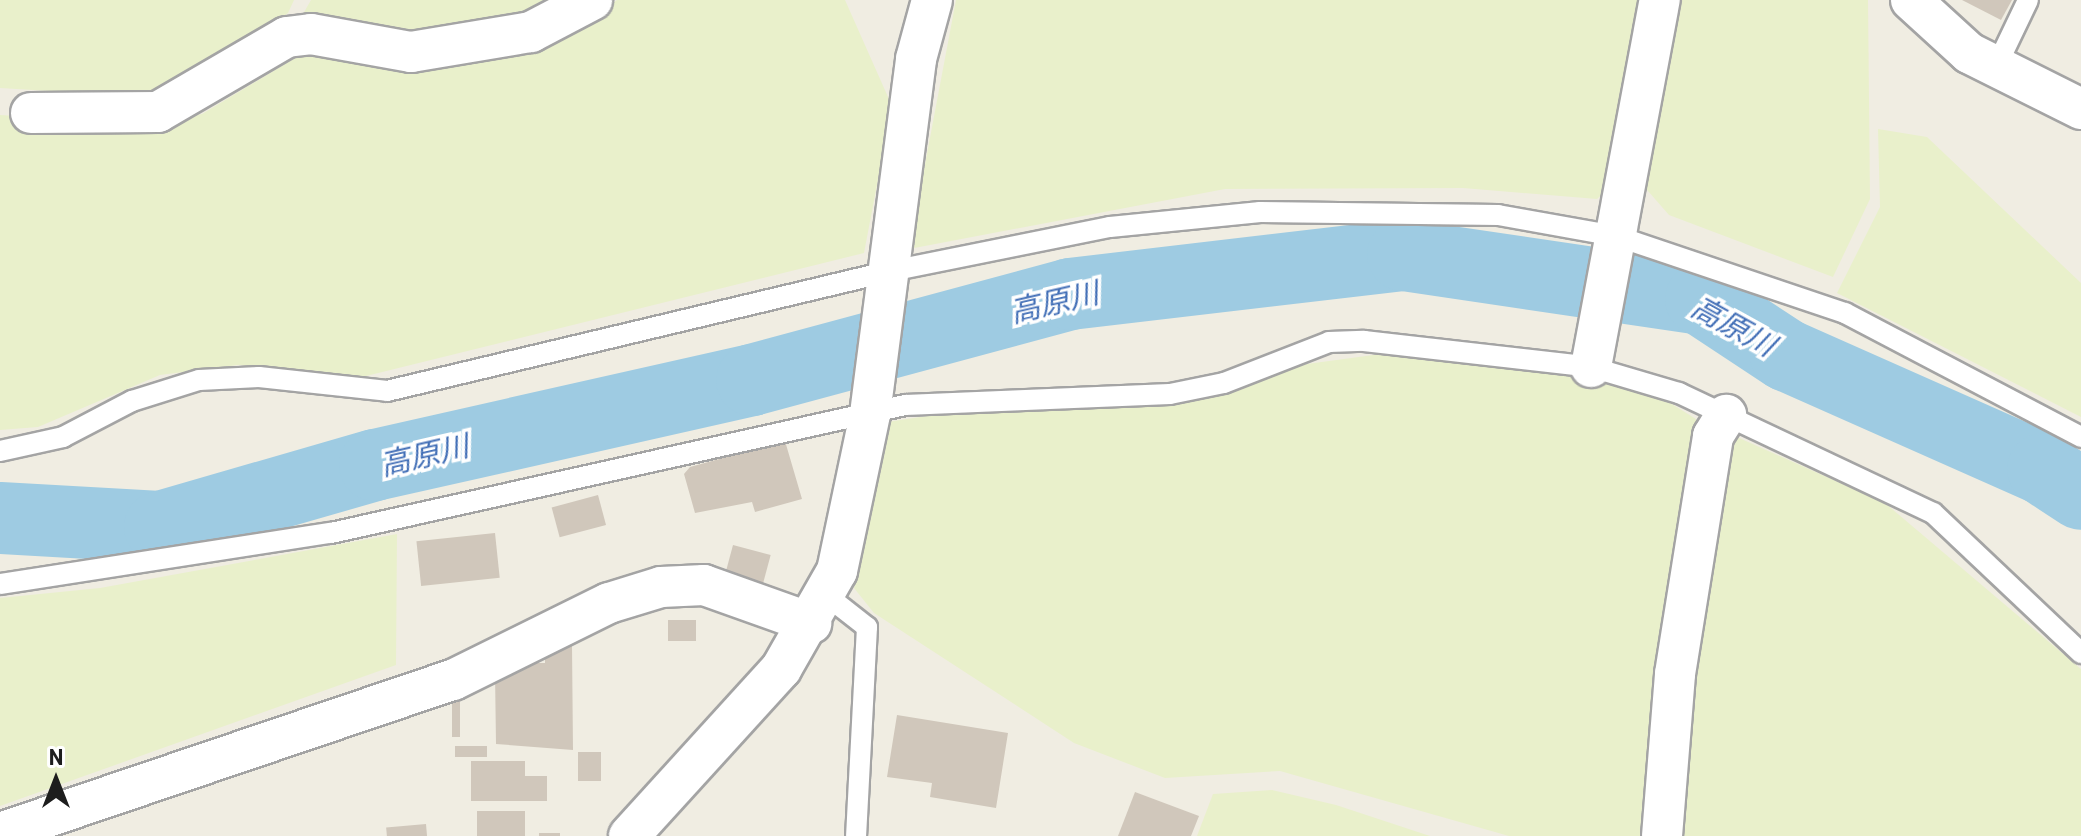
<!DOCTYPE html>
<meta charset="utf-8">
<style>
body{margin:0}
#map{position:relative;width:2081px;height:836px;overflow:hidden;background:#f0ede2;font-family:Barlow,"Noto Sans JP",sans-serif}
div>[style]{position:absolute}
.farmland>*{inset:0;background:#e9f0cb}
.river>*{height:72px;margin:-36px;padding:0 36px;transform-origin:36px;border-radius:36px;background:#9ecbe2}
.building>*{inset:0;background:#d0c7bb;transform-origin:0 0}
.roads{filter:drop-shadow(2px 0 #a4a4a4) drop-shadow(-2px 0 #a4a4a4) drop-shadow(0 2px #a4a4a4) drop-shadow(0 -2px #a4a4a4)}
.service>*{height:20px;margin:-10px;padding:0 10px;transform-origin:10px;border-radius:10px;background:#fff}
.minor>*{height:40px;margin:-20px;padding:0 20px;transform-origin:20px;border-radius:20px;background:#fff}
span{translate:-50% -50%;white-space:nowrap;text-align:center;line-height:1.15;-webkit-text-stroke:7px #fff;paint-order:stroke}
.water-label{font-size:30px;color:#416eb6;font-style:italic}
.north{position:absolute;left:16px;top:740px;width:80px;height:80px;-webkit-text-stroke:6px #fff;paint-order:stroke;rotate:0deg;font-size:22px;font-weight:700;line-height:32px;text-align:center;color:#1d1d1d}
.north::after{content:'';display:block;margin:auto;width:28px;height:36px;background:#1d1d1d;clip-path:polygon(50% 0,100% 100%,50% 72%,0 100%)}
</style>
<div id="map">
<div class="farmland">
<i style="clip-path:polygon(0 0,294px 0,288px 13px,225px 57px,150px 97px,0 88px)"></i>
<i style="clip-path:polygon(311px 0,558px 0,514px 21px,432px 34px,364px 33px,303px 14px)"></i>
<i style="clip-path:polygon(617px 0,845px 0,892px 106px,864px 253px,362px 377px,238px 365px,160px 375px,38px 427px,0 430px,0 115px,146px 124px,202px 114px,307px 51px,586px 22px)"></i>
<i style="clip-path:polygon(956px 0,1651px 0,1610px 187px,1597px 199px,1463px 188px,1225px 189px,909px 249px)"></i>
<i style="clip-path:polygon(1671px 0,1868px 0,1870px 199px,1833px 277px,1669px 215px,1641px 183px)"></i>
<i style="clip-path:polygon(1878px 129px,1927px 137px,2081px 283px,2081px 417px,1837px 293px,1880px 207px)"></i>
<i style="clip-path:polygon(1388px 353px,1568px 373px,1659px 396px,1696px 419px,1701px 437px,1651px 836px,1509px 836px,1280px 771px,1165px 778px,1074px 743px,874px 613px,854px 588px,887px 422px,961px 411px,1177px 405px,1307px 364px)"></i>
<i style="clip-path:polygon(1728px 433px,1885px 503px,2081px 669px,2081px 836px,1674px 836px,1684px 691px)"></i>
<i style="clip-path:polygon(397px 534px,396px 665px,0 806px,0 598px,100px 588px)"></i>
<i style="clip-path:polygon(1272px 790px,1336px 805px,1430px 836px,1197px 836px,1213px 794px)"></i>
</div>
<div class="river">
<i style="left:0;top:518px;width:160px;rotate:3.2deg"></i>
<i style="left:160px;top:527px;width:224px;rotate:-16.1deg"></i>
<i style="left:375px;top:465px;width:386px;rotate:-12.7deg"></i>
<i style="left:752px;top:380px;width:329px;rotate:-15.1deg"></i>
<i style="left:1070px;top:294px;width:335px;rotate:-6.7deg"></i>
<i style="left:1403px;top:255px;width:301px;rotate:8.4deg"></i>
<i style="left:1701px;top:299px;width:102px;rotate:33.4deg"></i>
<i style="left:1786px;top:355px;width:281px;rotate:23.9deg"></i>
<i style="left:2043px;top:469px;width:45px;rotate:33.3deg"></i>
</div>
<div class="building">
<i style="clip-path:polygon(1962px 0,2012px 0,2001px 20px)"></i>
<i style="clip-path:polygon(785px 441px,802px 499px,755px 512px,752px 502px,695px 513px,684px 474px,690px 467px)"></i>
<i style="left:598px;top:495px;width:31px;height:48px;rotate:75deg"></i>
<i style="left:495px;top:533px;width:45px;height:79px;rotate:84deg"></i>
<i style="left:733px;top:545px;width:39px;height:29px;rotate:15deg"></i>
<i style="left:668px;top:620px;width:28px;height:21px"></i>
<i style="clip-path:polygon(545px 645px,572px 645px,573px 750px,496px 744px,495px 673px,511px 663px,545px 663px)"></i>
<i style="left:452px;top:695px;width:8px;height:42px"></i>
<i style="clip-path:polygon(897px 715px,1008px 733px,996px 808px,930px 797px,932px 783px,887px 777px)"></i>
<i style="left:455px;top:746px;width:32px;height:11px"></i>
<i style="left:578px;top:752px;width:23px;height:29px"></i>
<i style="clip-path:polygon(471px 761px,525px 761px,525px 776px,547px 776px,547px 801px,471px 801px)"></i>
<i style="clip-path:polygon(1135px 792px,1199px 816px,1191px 836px,1118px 836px)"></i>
<i style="left:477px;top:811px;width:48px;height:25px"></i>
<i style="left:426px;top:824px;width:12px;height:40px;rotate:85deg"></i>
<i style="left:539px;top:833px;width:21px;height:3px"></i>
</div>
<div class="roads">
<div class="service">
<i style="left:1995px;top:69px;width:76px;rotate:-64.4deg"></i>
<i style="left:0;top:451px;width:65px;rotate:-12.5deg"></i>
<i style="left:63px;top:437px;width:78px;rotate:-27.6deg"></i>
<i style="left:132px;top:401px;width:70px;rotate:-17.4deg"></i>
<i style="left:199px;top:380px;width:60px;rotate:-2.9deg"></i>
<i style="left:259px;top:377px;width:129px;rotate:6.2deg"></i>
<i style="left:387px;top:391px;width:513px;rotate:-13.41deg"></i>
<i style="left:886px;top:272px;width:228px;rotate:-11.4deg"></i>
<i style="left:1110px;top:227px;width:151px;rotate:-5.7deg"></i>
<i style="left:1260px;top:212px;width:238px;rotate:0.7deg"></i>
<i style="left:1498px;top:215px;width:120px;rotate:10.1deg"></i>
<i style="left:1616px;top:236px;width:242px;rotate:18.6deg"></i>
<i style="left:1845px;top:313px;width:267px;rotate:27.7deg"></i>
<i style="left:0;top:584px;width:335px;rotate:-8.8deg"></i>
<i style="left:331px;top:533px;width:588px;rotate:-12.57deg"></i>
<i style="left:905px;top:405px;width:265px;rotate:-2.4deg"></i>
<i style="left:1170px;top:394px;width:55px;rotate:-11.5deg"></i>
<i style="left:1224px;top:383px;width:113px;rotate:-21.3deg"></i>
<i style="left:1329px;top:342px;width:35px;rotate:-2deg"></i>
<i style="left:1364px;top:341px;width:228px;rotate:6.5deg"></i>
<i style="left:1591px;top:367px;width:92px;rotate:16.5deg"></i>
<i style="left:1679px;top:393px;width:281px;rotate:25.3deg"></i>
<i style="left:1933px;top:513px;width:204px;rotate:43.4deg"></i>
<i style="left:826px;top:595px;width:52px;rotate:38deg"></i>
<i style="left:867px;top:627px;width:209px;rotate:93deg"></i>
</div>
<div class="minor">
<i style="left:1911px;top:0;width:79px;rotate:42.4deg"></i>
<i style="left:1969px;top:53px;width:125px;rotate:26.6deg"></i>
<i style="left:31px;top:113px;width:127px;rotate:-0.5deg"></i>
<i style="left:158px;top:112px;width:149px;rotate:-30.2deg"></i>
<i style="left:287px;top:37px;width:24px;rotate:-7deg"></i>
<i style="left:311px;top:34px;width:102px;rotate:10.2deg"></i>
<i style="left:411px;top:52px;width:122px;rotate:-9.5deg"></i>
<i style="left:531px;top:32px;width:69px;rotate:-27.7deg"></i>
<i style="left:1591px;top:367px;width:373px;rotate:-79.4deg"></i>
<i style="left:0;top:833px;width:478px;rotate:-18.7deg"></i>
<i style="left:453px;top:680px;width:174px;rotate:-26.3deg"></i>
<i style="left:609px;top:603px;width:54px;rotate:-17.1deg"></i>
<i style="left:661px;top:587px;width:43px;rotate:-2.7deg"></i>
<i style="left:704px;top:585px;width:114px;rotate:19.6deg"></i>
<i style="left:629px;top:836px;width:226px;rotate:-47.7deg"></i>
<i style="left:781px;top:669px;width:113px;rotate:-60.3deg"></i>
<i style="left:837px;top:571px;width:160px;rotate:-78.1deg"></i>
<i style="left:870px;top:414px;width:358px;rotate:-82.6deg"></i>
<i style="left:916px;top:59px;width:61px;rotate:-74.8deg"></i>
<i style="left:1662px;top:836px;width:163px;rotate:-85.4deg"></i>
<i style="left:1675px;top:674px;width:241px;rotate:-80.9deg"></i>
<i style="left:1713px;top:436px;width:25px;rotate:-58deg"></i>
</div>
</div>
<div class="water-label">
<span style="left:1054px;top:301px;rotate:-13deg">高原川</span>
<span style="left:1734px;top:325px;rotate:29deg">高原川</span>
<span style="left:424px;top:454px;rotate:-13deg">高原川</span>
</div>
<div class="north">N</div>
</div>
